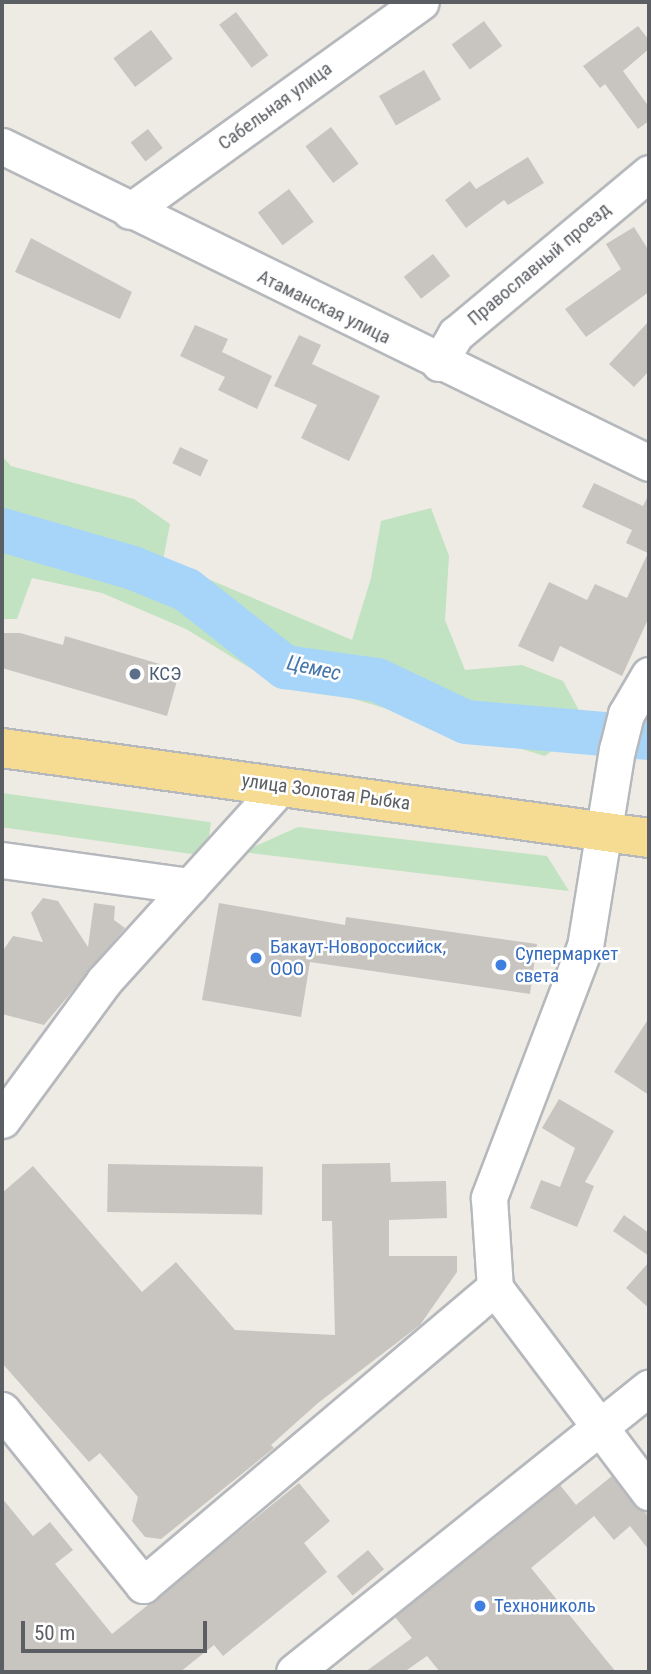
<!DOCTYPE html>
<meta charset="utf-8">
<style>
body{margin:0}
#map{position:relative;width:651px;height:1674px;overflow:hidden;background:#edebe3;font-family:"Roboto Condensed",sans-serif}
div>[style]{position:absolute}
.green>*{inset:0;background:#c1e3c1;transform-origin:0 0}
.river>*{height:44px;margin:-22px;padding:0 22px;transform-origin:22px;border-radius:22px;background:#a7d5f9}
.building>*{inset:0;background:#c8c5c0;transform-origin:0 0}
.roads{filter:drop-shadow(2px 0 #b5b8bc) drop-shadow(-2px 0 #b5b8bc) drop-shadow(0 2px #b5b8bc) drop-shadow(0 -2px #b5b8bc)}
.minor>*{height:35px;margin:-17.5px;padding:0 17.5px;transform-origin:17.5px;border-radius:17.5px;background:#fff}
.highway>*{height:38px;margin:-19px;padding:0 19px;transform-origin:19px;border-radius:19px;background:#f5dc92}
.dots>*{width:19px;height:19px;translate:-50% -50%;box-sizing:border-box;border:4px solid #fff;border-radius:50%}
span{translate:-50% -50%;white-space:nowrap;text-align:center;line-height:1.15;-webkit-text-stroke:5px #fff;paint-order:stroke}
.street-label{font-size:19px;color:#5b5e63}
.service-label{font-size:19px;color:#4e5e75}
.left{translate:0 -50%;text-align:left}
.shop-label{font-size:19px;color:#366cbe}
.water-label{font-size:21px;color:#4676a9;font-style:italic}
.frame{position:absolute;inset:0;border:4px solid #5b5e63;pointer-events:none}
.scale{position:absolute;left:21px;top:1621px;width:186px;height:32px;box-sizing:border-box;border:4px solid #5b5e63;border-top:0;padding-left:9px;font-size:21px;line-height:24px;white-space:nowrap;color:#5b5e63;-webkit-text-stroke:5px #fff;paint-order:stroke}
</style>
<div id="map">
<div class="green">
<i style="clip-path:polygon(2px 456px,11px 466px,134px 499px,170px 524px,163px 560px,352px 640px,371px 578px,381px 521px,431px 508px,449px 556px,445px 620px,465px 670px,522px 665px,563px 681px,581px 714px,567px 739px,545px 756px,250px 668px,186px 629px,102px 593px,32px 578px,17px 619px,2px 619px)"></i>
<i style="left:2px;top:793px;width:211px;height:34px;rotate:8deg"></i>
<i style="clip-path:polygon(298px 827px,547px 856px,569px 891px,242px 852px)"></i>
</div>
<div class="river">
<i style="left:2px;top:530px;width:136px;rotate:16.2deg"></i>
<i style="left:133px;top:568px;width:58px;rotate:22.2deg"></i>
<i style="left:187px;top:590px;width:125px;rotate:38.2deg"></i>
<i style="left:285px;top:667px;width:93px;rotate:8deg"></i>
<i style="left:377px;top:680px;width:98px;rotate:25.3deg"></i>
<i style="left:466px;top:722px;width:184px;rotate:5deg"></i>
</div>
<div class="building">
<i style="left:236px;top:12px;width:54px;height:21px;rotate:53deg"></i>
<i style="left:484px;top:21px;width:31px;height:40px;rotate:54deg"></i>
<i style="clip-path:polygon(638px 26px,649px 40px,649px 49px,623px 71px,649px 107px,649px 121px,638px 129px,605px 84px,600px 88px,583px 66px)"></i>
<i style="left:151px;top:30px;width:36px;height:47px;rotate:53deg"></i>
<i style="left:424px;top:70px;width:34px;height:52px;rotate:60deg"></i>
<i style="left:331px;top:127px;width:46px;height:32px;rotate:53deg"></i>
<i style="left:148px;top:129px;width:24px;height:22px;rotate:52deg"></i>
<i style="clip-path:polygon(528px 157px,544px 183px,508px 205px,504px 200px,466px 228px,445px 200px,470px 181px,476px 189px)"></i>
<i style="left:289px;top:189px;width:41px;height:39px;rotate:53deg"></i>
<i style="clip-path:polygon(634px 227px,649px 251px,649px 292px,586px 337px,565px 309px,621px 269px,606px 244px)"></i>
<i style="clip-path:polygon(31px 238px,132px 292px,120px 319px,15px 272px)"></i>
<i style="left:433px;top:254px;width:28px;height:37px;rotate:52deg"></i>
<i style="clip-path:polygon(649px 321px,649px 371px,634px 387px,609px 364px)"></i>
<i style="clip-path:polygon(195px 325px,228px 339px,222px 352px,272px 376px,257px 409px,218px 390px,225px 377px,180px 356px)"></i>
<i style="clip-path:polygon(299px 335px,321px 345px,312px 364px,380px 396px,349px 461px,301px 438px,317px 405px,274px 386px)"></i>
<i style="left:180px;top:447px;width:31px;height:18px;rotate:25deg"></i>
<i style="clip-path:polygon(594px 483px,643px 506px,649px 494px,649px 617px,622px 676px,560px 646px,553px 662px,518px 646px,549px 582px,587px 600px,595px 584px,627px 598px,648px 553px,626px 543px,632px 530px,582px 507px)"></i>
<i style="clip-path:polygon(2px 633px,20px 633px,63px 645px,65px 636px,180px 670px,167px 716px,2px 668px)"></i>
<i style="clip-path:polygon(43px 898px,58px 901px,88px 947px,94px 903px,115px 906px,114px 920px,125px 928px,44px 1025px,2px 1014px,2px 952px,13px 936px,43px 942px,31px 913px)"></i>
<i style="clip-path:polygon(219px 903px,345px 925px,346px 917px,537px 944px,530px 994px,310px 962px,301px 1017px,202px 1000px)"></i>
<i style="clip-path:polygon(649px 1018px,649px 1095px,614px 1072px)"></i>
<i style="clip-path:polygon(559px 1099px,614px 1131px,585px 1182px,594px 1186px,577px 1227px,530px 1208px,541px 1180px,560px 1187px,575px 1148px,542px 1128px)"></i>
<i style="clip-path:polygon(390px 1163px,391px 1182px,446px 1181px,447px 1218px,389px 1220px,389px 1256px,457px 1256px,457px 1272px,420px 1325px,318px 1403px,271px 1445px,274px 1448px,161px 1539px,145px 1537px,132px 1521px,138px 1497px,100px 1453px,89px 1462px,2px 1363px,2px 1193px,33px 1166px,142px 1292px,176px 1262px,235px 1330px,335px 1335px,332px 1221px,322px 1221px,322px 1164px)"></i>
<i style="left:108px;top:1164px;width:155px;height:48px;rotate:1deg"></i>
<i style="clip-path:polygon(624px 1215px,649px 1233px,649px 1256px,613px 1231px)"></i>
<i style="clip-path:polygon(649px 1262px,649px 1308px,626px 1288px)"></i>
<i style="clip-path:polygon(612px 1476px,649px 1517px,649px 1550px,630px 1526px,614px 1540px,594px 1516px,531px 1568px,616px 1672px,440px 1672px,427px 1656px,404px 1672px,365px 1672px,412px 1638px,395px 1617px,560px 1485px,576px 1505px)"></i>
<i style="clip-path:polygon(299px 1483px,330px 1521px,304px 1543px,327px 1572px,223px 1656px,214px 1645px,180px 1672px,2px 1672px,2px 1498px,33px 1536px,50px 1522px,73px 1550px,55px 1564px,112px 1634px)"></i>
<i style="left:368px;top:1550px;width:25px;height:41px;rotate:50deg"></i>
</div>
<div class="roads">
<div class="minor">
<i style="left:2px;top:146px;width:720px;rotate:26.1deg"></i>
<i style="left:130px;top:211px;width:358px;rotate:-35.7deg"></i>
<i style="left:439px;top:363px;width:34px;rotate:-60deg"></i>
<i style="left:456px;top:334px;width:251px;rotate:-39.8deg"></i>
<i style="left:649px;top:675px;width:45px;rotate:120.5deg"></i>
<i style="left:626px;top:714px;width:36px;rotate:104deg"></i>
<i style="left:617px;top:749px;width:200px;rotate:99.2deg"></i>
<i style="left:585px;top:946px;width:270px;rotate:110.9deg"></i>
<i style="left:489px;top:1198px;width:90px;rotate:86.2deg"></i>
<i style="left:495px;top:1288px;width:256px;rotate:53deg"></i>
<i style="left:2px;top:860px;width:190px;rotate:7.9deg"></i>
<i style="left:2px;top:1120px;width:172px;rotate:-53.7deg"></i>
<i style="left:104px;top:981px;width:263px;rotate:-47.8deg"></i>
<i style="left:2px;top:1410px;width:225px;rotate:51.1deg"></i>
<i style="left:143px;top:1585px;width:461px;rotate:-40.2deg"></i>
<i style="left:294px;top:1672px;width:455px;rotate:-38.7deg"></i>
</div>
<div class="highway">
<i style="left:2px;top:748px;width:653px;rotate:7.92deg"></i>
</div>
</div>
<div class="dots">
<i style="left:135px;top:674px;background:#5c6f8a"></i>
<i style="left:256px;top:958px;background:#3f7fe0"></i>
<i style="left:501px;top:965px;background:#3f7fe0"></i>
<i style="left:480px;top:1606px;background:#3f7fe0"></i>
</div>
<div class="street-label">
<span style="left:275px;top:106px;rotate:-36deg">Сабельная улица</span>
<span style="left:539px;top:264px;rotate:-40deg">Православный проезд</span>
<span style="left:324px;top:307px;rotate:26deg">Атаманская улица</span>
<span style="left:326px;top:792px;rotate:8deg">улица Золотая Рыбка</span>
</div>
<div class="service-label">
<span class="left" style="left:149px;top:674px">КСЭ</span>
</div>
<div class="shop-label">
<span class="left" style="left:270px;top:958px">Бакаут-Новороссийск,<br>ООО</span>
<span class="left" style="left:515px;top:965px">Супермаркет<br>света</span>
<span class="left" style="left:494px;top:1606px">Технониколь</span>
</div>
<div class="water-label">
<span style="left:314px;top:668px;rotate:12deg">Цемес</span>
</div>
<div class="frame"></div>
<div class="scale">50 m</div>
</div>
